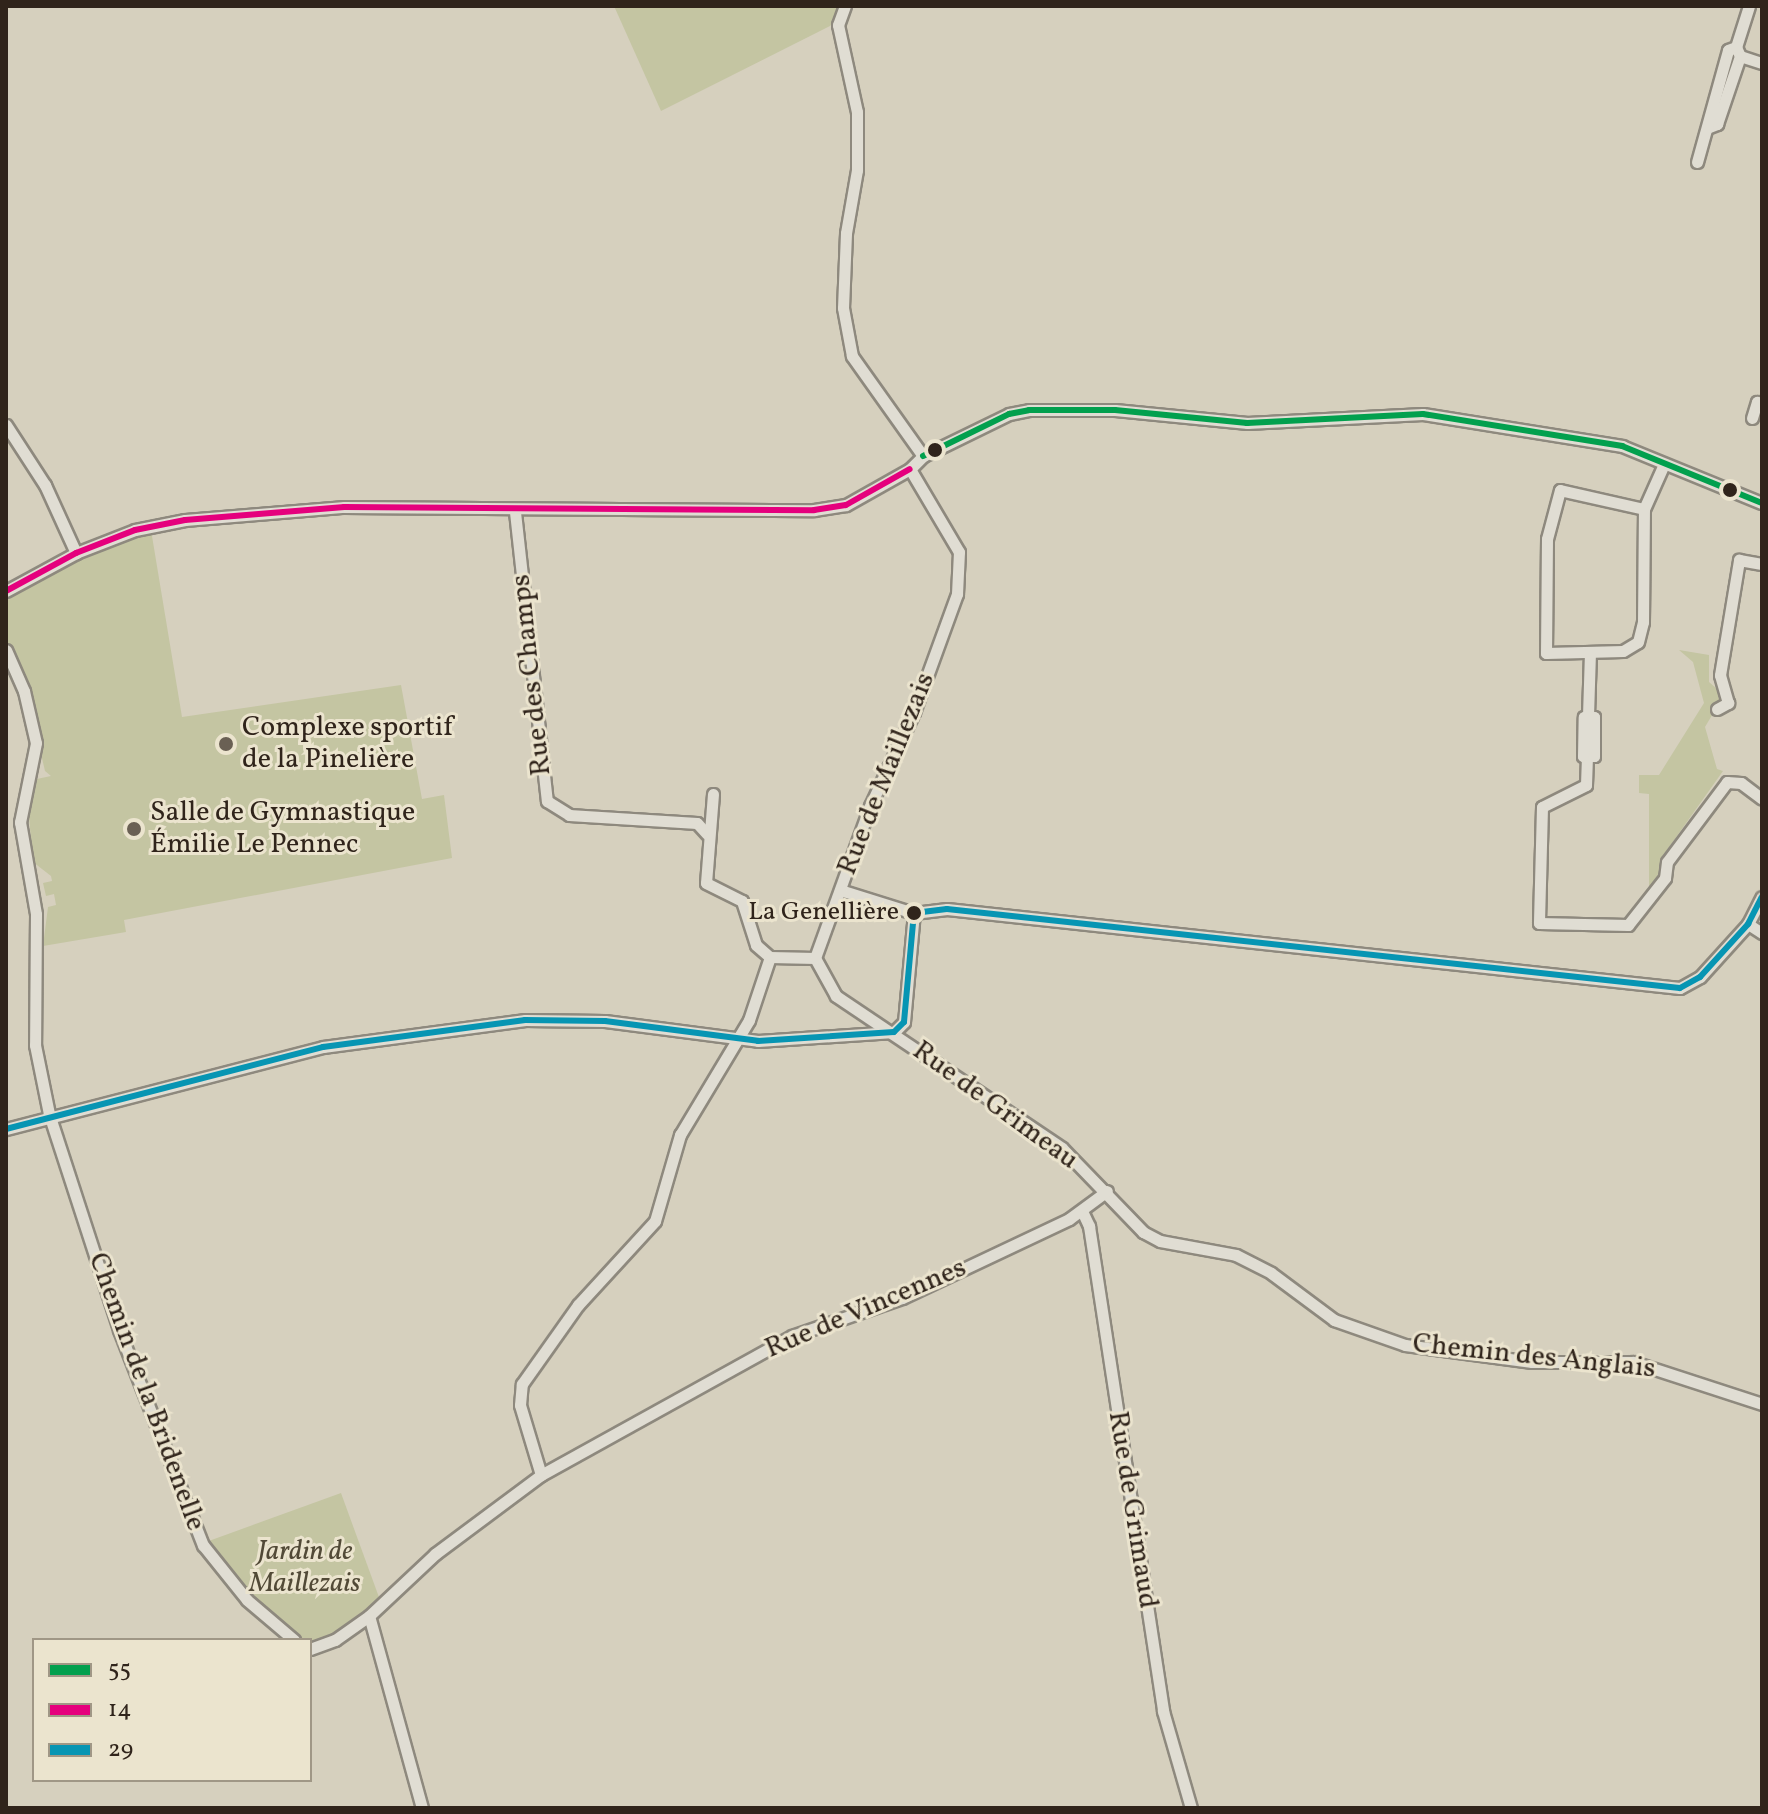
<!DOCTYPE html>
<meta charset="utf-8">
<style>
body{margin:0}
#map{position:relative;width:1768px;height:1814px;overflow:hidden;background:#d6d0be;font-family:Vollkorn,serif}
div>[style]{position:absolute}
.green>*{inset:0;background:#c4c5a2}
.roads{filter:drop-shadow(2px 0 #8e897e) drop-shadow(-2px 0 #8e897e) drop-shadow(0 2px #8e897e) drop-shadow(0 -2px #8e897e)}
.minor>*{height:11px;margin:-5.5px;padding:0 5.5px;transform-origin:5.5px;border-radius:5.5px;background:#e0ddd3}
.bus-1>*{height:6px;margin:-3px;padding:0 3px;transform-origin:3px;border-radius:3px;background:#02a04e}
.bus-2>*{height:6px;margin:-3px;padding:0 3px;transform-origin:3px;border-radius:3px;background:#e5007d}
.bus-3>*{height:6px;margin:-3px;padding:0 3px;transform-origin:3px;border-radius:3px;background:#0795b3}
.dots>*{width:22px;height:22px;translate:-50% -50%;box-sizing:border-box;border:4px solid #ebe4ce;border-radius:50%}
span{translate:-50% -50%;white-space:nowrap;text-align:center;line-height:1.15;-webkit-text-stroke:6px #ebe4ce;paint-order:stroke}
.bus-label{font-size:26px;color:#30241b}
.right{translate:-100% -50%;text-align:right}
.street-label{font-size:28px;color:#30241b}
.poi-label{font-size:28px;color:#30241b}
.left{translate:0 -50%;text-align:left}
.park-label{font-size:28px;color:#524a37;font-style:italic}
.frame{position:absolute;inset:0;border:8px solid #30241b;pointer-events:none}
.legend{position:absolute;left:32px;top:1638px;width:280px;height:144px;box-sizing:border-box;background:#ebe4ce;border:2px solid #a09786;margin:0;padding:10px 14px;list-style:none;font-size:24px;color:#30241b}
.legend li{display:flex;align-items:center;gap:16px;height:40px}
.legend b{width:40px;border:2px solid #a09786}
</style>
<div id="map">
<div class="green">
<i style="clip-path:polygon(614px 6px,845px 6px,830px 26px,661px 111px)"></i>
<i style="clip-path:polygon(151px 530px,182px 717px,401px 685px,422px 799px,444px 795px,452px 858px,124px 920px,126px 932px,43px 946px,48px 907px,56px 905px,54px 894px,46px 896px,43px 883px,52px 881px,51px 876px,33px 862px,28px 806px,32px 780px,51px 776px,45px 771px,26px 690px,6px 644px,6px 594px,78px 555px)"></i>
<i style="clip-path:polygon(1679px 650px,1709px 655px,1709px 682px,1724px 695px,1705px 727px,1717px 769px,1723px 771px,1662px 857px,1663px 876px,1649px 889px,1649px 794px,1639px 793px,1639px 775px,1659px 775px,1704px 703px,1693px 662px)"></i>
<i style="clip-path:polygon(341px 1493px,380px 1600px,337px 1635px,321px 1641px,301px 1639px,252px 1599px,206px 1542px)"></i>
</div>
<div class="roads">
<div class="minor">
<i style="left:1740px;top:56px;width:23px;rotate:18deg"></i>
<i style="left:1709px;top:127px;width:9px;rotate:-21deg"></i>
<i style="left:1717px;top:124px;width:72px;rotate:-71.3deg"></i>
<i style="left:1740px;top:56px;width:10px;rotate:-114deg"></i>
<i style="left:1697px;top:162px;width:116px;rotate:-74.5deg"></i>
<i style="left:1728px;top:50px;width:9px;rotate:-21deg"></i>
<i style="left:1736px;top:47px;width:43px;rotate:-72.4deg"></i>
<i style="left:1752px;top:418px;width:17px;rotate:-73deg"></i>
<i style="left:1757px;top:402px;width:5px;rotate:22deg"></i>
<i style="left:6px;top:425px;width:72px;rotate:57deg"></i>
<i style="left:45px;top:485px;width:75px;rotate:65.5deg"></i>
<i style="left:923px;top:456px;width:96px;rotate:-26deg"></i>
<i style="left:1009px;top:414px;width:20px;rotate:-11deg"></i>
<i style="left:1029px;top:410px;width:86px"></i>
<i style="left:1115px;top:410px;width:133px;rotate:5.6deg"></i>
<i style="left:1247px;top:423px;width:176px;rotate:-2.9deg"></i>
<i style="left:1423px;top:414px;width:202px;rotate:9.1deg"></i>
<i style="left:1622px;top:446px;width:151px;rotate:22.2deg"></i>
<i style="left:1644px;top:509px;width:86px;rotate:-167.3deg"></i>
<i style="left:1560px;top:490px;width:51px;rotate:104.9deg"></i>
<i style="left:1547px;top:539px;width:114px;rotate:90.5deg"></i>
<i style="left:1546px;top:653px;width:77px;rotate:-1.5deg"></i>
<i style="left:1623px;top:651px;width:17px;rotate:-31deg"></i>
<i style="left:1638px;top:642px;width:21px;rotate:-76deg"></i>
<i style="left:1643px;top:622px;width:113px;rotate:-89.5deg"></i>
<i style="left:1644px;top:509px;width:49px;rotate:-66deg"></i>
<i style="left:515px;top:512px;width:291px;rotate:83.7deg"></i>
<i style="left:547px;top:801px;width:26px;rotate:32deg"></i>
<i style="left:569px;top:815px;width:128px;rotate:3.6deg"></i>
<i style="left:697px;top:823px;width:15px;rotate:48deg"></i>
<i style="left:6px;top:591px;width:80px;rotate:-28.5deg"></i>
<i style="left:76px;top:553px;width:63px;rotate:-21.3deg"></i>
<i style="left:135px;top:530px;width:51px;rotate:-11.3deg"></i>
<i style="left:185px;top:520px;width:160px;rotate:-4.7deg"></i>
<i style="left:344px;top:507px;width:470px;rotate:0.4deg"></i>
<i style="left:814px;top:510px;width:32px;rotate:-9deg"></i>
<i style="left:846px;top:505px;width:73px;rotate:-29.4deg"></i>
<i style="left:6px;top:650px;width:45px;rotate:66.3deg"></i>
<i style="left:24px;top:691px;width:53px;rotate:77deg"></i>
<i style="left:36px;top:743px;width:81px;rotate:101.4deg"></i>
<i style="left:20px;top:822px;width:93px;rotate:80.1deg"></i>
<i style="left:36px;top:914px;width:131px;rotate:90.4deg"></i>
<i style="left:35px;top:1045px;width:70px;rotate:78.5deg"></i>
<i style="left:49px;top:1114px;width:227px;rotate:72deg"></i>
<i style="left:119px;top:1330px;width:231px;rotate:68.7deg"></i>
<i style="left:203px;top:1545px;width:70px;rotate:51.3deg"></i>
<i style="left:247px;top:1600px;width:62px;rotate:40.4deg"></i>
<i style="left:1590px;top:652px;width:65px;rotate:91.8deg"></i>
<i style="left:1588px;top:717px;width:6px"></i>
<i style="left:1594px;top:717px;width:39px;rotate:90deg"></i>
<i style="left:1594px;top:756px;width:7px;rotate:180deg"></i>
<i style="left:1587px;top:756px;width:29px;rotate:92deg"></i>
<i style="left:1586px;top:785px;width:49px;rotate:153.4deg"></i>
<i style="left:1542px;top:807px;width:116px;rotate:91.5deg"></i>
<i style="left:1539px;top:923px;width:89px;rotate:1.3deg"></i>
<i style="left:1628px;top:925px;width:60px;rotate:-51.8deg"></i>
<i style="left:1665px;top:878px;width:16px;rotate:-83deg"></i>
<i style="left:1667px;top:862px;width:100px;rotate:-53.1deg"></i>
<i style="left:1727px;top:782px;width:14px;rotate:4deg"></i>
<i style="left:1741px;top:783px;width:26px;rotate:37deg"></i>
<i style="left:1717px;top:709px;width:13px;rotate:-29deg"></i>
<i style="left:1728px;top:703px;width:29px;rotate:-106deg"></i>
<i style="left:1720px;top:675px;width:117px;rotate:-80.6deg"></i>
<i style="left:1739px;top:560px;width:23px;rotate:10deg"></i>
<i style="left:1587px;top:756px;width:4px;rotate:180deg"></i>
<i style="left:1583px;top:756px;width:39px;rotate:-89deg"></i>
<i style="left:1584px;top:717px;width:4px"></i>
<i style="left:713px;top:794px;width:89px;rotate:94.5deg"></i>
<i style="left:706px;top:883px;width:40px;rotate:26.6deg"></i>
<i style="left:742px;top:901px;width:46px;rotate:72.3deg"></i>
<i style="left:756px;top:945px;width:18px;rotate:41deg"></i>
<i style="left:840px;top:890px;width:77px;rotate:17.3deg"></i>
<i style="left:1748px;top:924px;width:17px;rotate:33deg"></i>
<i style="left:815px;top:958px;width:43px;rotate:61.1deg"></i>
<i style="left:836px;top:996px;width:272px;rotate:33.9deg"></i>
<i style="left:1062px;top:1148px;width:117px;rotate:46deg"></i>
<i style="left:1143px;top:1232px;width:19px;rotate:28deg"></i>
<i style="left:1160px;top:1241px;width:77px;rotate:10.4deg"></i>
<i style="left:1236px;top:1255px;width:39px;rotate:27deg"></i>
<i style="left:1271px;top:1273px;width:79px;rotate:36.7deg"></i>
<i style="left:1334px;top:1320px;width:75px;rotate:19.4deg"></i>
<i style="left:1405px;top:1345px;width:128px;rotate:7.6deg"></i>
<i style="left:1532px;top:1362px;width:101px"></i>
<i style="left:1633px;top:1362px;width:136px;rotate:18deg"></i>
<i style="left:6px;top:1129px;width:327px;rotate:-14.5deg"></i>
<i style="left:323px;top:1047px;width:204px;rotate:-7.6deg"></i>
<i style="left:525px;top:1020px;width:80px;rotate:0.7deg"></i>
<i style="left:605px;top:1021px;width:154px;rotate:7.4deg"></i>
<i style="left:758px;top:1041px;width:136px;rotate:-3.8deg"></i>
<i style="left:894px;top:1032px;width:14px;rotate:-45deg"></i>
<i style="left:904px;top:1022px;width:109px;rotate:-84.8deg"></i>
<i style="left:914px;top:913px;width:33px;rotate:-7deg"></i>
<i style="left:947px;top:909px;width:737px;rotate:6.15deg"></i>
<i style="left:1680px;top:988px;width:23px;rotate:-29deg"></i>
<i style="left:1700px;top:977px;width:72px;rotate:-47.8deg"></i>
<i style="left:1748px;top:924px;width:30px;rotate:-63deg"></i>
<i style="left:1082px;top:1211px;width:17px;rotate:65deg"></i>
<i style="left:1089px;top:1226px;width:491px;rotate:81.3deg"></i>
<i style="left:1163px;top:1711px;width:101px;rotate:73.9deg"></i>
<i style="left:541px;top:1475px;width:287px;rotate:-29deg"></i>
<i style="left:792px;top:1336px;width:116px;rotate:-19.1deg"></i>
<i style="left:902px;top:1298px;width:185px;rotate:-25.3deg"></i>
<i style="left:1069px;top:1219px;width:47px;rotate:-36.4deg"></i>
<i style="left:310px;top:1649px;width:27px;rotate:-20deg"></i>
<i style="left:335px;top:1640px;width:42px;rotate:-35.2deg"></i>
<i style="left:422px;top:1808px;width:199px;rotate:-105.4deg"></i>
<i style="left:369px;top:1616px;width:91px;rotate:-43.2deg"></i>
<i style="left:435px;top:1554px;width:132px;rotate:-36.7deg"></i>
<i style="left:541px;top:1475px;width:73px;rotate:-106.7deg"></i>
<i style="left:520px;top:1405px;width:21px;rotate:-85deg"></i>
<i style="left:522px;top:1384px;width:97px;rotate:-54.7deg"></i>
<i style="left:578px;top:1305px;width:114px;rotate:-47.5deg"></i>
<i style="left:655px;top:1221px;width:90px;rotate:-73.8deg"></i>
<i style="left:680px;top:1135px;width:134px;rotate:-59deg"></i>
<i style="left:749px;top:1020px;width:66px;rotate:-71.6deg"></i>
<i style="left:770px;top:957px;width:45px;rotate:1.3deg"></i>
<i style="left:815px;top:958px;width:162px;rotate:-70.1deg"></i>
<i style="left:870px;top:806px;width:104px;rotate:-64.9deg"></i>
<i style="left:914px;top:712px;width:126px;rotate:-70deg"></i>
<i style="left:957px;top:594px;width:42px;rotate:-87.3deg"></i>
<i style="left:959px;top:552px;width:96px;rotate:-120.6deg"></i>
<i style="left:910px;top:469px;width:18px;rotate:-45deg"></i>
<i style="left:923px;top:456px;width:123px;rotate:-125.4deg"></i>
<i style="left:852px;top:356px;width:49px;rotate:-100.6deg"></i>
<i style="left:843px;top:308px;width:75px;rotate:-87.7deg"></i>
<i style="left:846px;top:233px;width:64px;rotate:-80.1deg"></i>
<i style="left:857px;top:170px;width:58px;rotate:-90deg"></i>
<i style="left:857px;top:112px;width:89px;rotate:-102.3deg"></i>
<i style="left:838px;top:25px;width:20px;rotate:-70deg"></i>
</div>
</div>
<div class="bus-1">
<i style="left:923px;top:456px;width:96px;rotate:-26deg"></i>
<i style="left:1009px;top:414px;width:20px;rotate:-11deg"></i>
<i style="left:1029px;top:410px;width:86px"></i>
<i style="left:1115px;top:410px;width:133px;rotate:5.6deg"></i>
<i style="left:1247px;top:423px;width:176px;rotate:-2.9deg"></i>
<i style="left:1423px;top:414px;width:202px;rotate:9.1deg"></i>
<i style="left:1622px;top:446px;width:151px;rotate:22.2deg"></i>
</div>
<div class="bus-2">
<i style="left:6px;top:591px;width:80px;rotate:-28.5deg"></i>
<i style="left:76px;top:553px;width:63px;rotate:-21.3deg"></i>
<i style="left:135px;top:530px;width:51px;rotate:-11.3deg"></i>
<i style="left:185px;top:520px;width:160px;rotate:-4.7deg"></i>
<i style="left:344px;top:507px;width:470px;rotate:0.4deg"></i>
<i style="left:814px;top:510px;width:32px;rotate:-9deg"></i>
<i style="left:846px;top:505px;width:73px;rotate:-29.4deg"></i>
</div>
<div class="bus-3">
<i style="left:6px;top:1129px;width:327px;rotate:-14.5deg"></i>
<i style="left:323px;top:1047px;width:204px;rotate:-7.6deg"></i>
<i style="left:525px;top:1020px;width:80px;rotate:0.7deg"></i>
<i style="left:605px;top:1021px;width:154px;rotate:7.4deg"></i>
<i style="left:758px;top:1041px;width:136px;rotate:-3.8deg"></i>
<i style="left:894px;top:1032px;width:14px;rotate:-45deg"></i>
<i style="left:904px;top:1022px;width:109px;rotate:-84.8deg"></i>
<i style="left:914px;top:913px;width:33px;rotate:-7deg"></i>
<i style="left:947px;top:909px;width:737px;rotate:6.15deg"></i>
<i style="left:1680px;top:988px;width:23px;rotate:-29deg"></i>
<i style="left:1700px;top:977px;width:72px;rotate:-47.8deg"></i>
<i style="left:1748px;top:924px;width:30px;rotate:-63deg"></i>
</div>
<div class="dots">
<i style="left:935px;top:450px;background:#30241b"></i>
<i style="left:1730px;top:490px;background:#30241b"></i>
<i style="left:226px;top:744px;background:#6a6054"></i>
<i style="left:134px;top:829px;background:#6a6054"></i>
<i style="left:914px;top:913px;background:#30241b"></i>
</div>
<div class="bus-label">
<span class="right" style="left:899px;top:913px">La Genellière</span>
</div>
<div class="street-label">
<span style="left:532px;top:675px;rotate:-96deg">Rue des Champs</span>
<span style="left:887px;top:774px;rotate:-68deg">Rue de Maillezais</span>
<span style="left:995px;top:1106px;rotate:36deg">Rue de Grimeau</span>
<span style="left:866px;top:1309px;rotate:-23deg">Rue de Vincennes</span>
<span style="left:1534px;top:1357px;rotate:6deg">Chemin des Anglais</span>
<span style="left:146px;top:1392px;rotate:70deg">Chemin de la Bridenelle</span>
<span style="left:1132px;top:1510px;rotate:81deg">Rue de Grimaud</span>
</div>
<div class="poi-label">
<span class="left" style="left:242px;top:744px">Complexe sportif<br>de la Pinelière</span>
<span class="left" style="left:150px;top:829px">Salle de Gymnastique<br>Émilie Le Pennec</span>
</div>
<div class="park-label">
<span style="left:305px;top:1568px">Jardin de<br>Maillezais</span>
</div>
<div class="frame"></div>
<ul class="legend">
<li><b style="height:10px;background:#02a04e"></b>55</li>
<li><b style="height:10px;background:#e5007d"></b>14</li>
<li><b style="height:10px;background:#0795b3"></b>29</li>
</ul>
</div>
